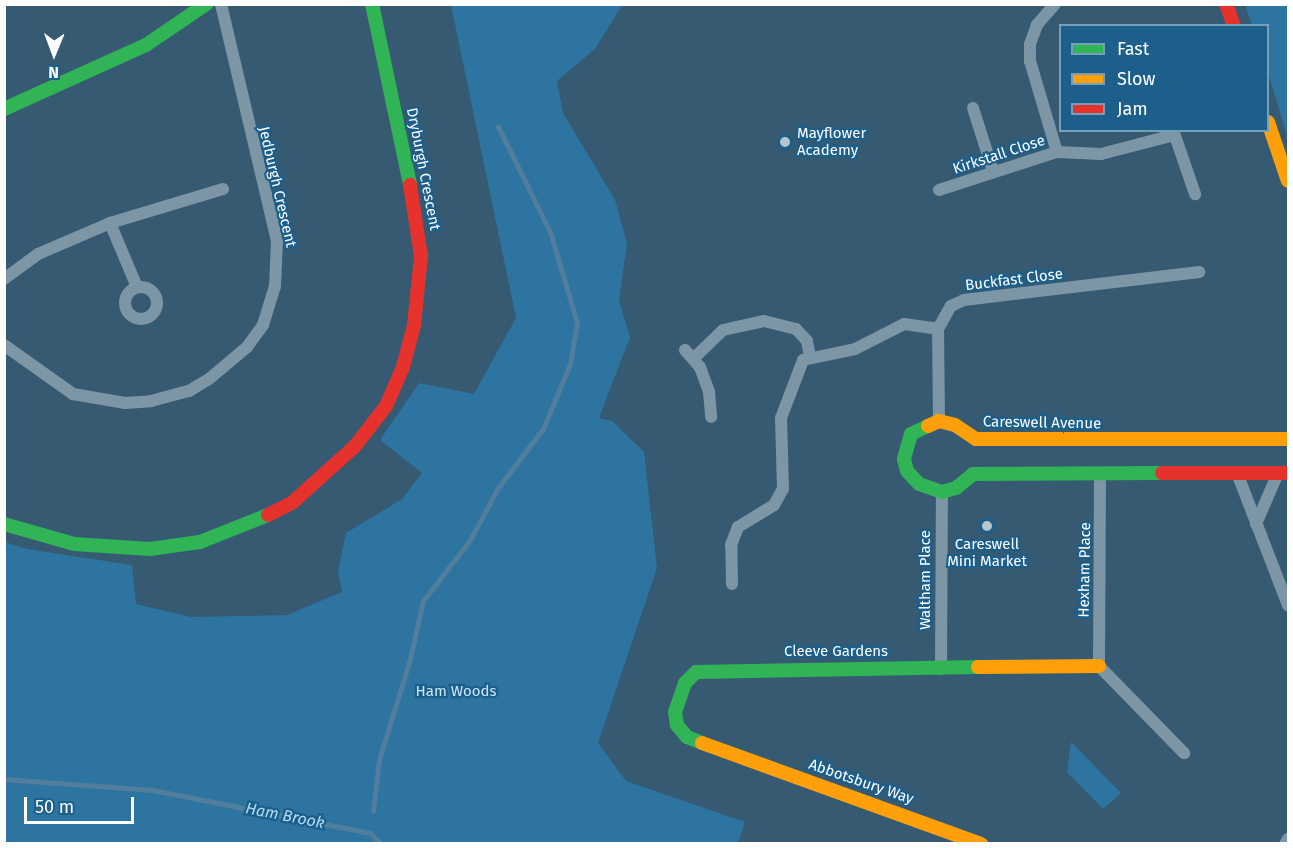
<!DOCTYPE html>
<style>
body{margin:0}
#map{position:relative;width:1293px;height:848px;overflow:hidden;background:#355a72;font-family:"Fira Sans",sans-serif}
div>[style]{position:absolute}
.green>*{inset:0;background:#2d74a0}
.stream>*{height:4.5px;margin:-2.25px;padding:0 2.25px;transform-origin:2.25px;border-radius:2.25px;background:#507e9c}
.street>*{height:12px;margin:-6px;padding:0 6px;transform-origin:6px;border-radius:6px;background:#7c96a6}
.street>.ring{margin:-6px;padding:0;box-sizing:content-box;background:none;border:12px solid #7c96a6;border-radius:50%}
.fast>*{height:14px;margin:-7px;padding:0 7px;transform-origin:7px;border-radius:7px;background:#30b455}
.slow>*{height:14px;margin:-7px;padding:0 7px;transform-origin:7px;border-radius:7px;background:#ff9f0a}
.jam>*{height:14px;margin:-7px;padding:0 7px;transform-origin:7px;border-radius:7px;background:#e5322d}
.dots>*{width:16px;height:16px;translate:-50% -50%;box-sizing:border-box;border:3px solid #1c5f8b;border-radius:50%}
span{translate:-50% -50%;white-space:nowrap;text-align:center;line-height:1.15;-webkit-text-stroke:4.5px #1c5f8b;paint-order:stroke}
.poi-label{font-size:15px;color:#fff}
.left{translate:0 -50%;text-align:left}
.street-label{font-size:15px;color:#fff}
.park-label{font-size:15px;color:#cde8f9}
.water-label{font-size:16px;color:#b3dbf4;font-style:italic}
.frame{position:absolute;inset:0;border:6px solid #fff;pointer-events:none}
.legend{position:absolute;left:1059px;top:24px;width:210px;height:108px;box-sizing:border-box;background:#1c5f8b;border:2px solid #779fb9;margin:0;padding:8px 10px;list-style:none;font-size:18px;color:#fff}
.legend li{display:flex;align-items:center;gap:12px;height:30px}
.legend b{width:30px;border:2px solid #779fb9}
.north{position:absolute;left:24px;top:24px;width:60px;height:60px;-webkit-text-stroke:4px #1c5f8b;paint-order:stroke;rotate:181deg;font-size:16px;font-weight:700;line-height:24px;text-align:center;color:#fff}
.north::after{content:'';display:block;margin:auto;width:21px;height:27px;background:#fff;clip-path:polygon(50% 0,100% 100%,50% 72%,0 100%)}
.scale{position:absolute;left:24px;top:797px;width:110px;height:27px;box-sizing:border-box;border:3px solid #fff;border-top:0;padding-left:8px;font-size:18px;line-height:21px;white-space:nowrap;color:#fff;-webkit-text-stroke:4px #1c5f8b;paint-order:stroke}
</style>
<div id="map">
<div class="green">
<i style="clip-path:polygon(451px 5px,622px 5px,595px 49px,557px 81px,563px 113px,615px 200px,627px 243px,619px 301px,630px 337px,599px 418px,612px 421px,644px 452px,657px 568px,598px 743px,626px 781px,745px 822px,738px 843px,5px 843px,5px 542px,27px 549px,132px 565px,136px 604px,191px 617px,287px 615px,342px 592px,338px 571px,346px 533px,402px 499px,422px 473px,380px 440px,419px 383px,474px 394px,516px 318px)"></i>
<i style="clip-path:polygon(1245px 5px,1288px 5px,1288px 138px,1268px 73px,1268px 26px,1252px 25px)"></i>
<i style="clip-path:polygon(1071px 742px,1121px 793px,1103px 809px,1067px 772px)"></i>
</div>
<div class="stream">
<i style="left:4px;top:779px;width:149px;rotate:4.2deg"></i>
<i style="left:153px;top:790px;width:221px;rotate:11.2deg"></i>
<i style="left:370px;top:833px;width:16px;rotate:43deg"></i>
<i style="left:373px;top:811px;width:51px;rotate:-83.3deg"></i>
<i style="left:379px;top:760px;width:106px;rotate:-72.9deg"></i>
<i style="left:410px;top:659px;width:59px;rotate:-77.4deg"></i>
<i style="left:423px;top:601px;width:77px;rotate:-52.4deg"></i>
<i style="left:470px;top:540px;width:59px;rotate:-61.7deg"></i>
<i style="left:498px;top:488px;width:74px;rotate:-52.7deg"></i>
<i style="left:543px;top:429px;width:70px;rotate:-67.4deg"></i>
<i style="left:570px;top:364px;width:42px;rotate:-80.3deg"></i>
<i style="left:577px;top:323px;width:95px;rotate:-106.5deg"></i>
<i style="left:550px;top:232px;width:117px;rotate:-116.3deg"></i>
</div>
<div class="street">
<i style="left:1055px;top:4px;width:28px;rotate:131deg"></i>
<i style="left:1037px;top:25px;width:20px;rotate:110deg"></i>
<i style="left:1030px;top:44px;width:17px;rotate:90deg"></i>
<i style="left:1030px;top:61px;width:95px;rotate:73.5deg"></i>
<i style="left:973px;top:108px;width:66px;rotate:72.4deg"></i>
<i style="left:1173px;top:130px;width:68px;rotate:71deg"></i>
<i style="left:939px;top:190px;width:124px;rotate:-17.9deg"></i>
<i style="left:1057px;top:152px;width:44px;rotate:2.6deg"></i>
<i style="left:1101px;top:154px;width:75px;rotate:-14.6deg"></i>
<i style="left:110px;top:223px;width:69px;rotate:67.1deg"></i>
<i style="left:4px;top:279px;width:42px;rotate:-36.3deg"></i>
<i style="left:38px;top:254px;width:78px;rotate:-23.3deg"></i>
<i style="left:110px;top:223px;width:118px;rotate:-16.7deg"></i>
<i class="ring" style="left:125px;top:287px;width:20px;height:20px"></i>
<i style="left:4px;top:345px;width:85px;rotate:35.4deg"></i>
<i style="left:73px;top:394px;width:53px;rotate:9.8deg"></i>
<i style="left:125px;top:403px;width:26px;rotate:-4deg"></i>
<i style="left:151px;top:401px;width:39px;rotate:-15deg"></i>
<i style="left:189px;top:391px;width:23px;rotate:-31deg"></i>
<i style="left:209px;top:379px;width:50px;rotate:-40.1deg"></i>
<i style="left:247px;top:347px;width:27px;rotate:-54deg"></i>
<i style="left:263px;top:325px;width:41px;rotate:-72.9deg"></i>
<i style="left:275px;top:286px;width:45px;rotate:-87.5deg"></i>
<i style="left:277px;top:241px;width:244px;rotate:-103.3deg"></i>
<i style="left:685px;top:350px;width:23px;rotate:49deg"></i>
<i style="left:700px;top:367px;width:27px;rotate:70deg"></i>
<i style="left:709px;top:392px;width:25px;rotate:85deg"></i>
<i style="left:694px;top:358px;width:40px;rotate:-44deg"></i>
<i style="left:723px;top:330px;width:42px;rotate:-12.4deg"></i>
<i style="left:764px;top:321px;width:33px;rotate:14deg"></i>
<i style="left:796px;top:329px;width:16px;rotate:47deg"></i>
<i style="left:807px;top:341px;width:15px;rotate:79deg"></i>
<i style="left:939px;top:421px;width:92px;rotate:-90.6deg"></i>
<i style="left:938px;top:329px;width:26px;rotate:-61deg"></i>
<i style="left:951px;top:306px;width:14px;rotate:-25deg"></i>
<i style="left:964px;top:300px;width:237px;rotate:-6.8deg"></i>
<i style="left:1237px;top:473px;width:142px;rotate:68.9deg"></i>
<i style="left:1100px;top:474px;width:192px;rotate:90.3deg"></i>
<i style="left:1099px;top:666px;width:122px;rotate:45.7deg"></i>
<i style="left:1256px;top:524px;width:56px;rotate:-66.7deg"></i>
<i style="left:732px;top:584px;width:39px;rotate:-91deg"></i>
<i style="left:731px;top:545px;width:19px;rotate:-69deg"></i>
<i style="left:738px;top:527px;width:42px;rotate:-31.4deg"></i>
<i style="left:774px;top:505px;width:18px;rotate:-61deg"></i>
<i style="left:783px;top:489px;width:71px;rotate:-91.6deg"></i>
<i style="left:781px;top:418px;width:62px;rotate:-69.2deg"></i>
<i style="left:803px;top:360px;width:53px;rotate:-11.9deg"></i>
<i style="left:855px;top:349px;width:55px;rotate:-27deg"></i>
<i style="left:904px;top:324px;width:34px;rotate:8deg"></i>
<i style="left:941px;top:669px;width:177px;rotate:-89.7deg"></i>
<i style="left:1285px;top:844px;width:6px;rotate:-59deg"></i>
</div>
<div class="fast">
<i style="left:372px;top:4px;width:185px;rotate:78.1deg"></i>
<i style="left:4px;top:109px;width:156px;rotate:-24.3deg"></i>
<i style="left:146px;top:45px;width:73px;rotate:-34.3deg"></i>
<i style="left:928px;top:426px;width:19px;rotate:155deg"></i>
<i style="left:911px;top:434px;width:26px;rotate:106deg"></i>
<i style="left:904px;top:459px;width:12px;rotate:76deg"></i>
<i style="left:907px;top:471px;width:18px;rotate:47deg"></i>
<i style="left:919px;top:484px;width:24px;rotate:19deg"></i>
<i style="left:942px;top:492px;width:15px;rotate:-16deg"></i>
<i style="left:956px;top:488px;width:22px;rotate:-39deg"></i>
<i style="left:973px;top:474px;width:189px;rotate:-0.3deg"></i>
<i style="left:4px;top:524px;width:73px;rotate:15.9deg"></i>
<i style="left:74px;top:544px;width:76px;rotate:3.8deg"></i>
<i style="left:150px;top:549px;width:50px;rotate:-8deg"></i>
<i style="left:200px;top:542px;width:73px;rotate:-21.7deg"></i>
<i style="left:702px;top:743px;width:16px;rotate:-158deg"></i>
<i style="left:687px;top:737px;width:16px;rotate:-130deg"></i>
<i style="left:677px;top:725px;width:13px;rotate:-99deg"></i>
<i style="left:675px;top:712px;width:31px;rotate:-71deg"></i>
<i style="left:685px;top:683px;width:16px;rotate:-45deg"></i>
<i style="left:696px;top:672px;width:282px;rotate:-1deg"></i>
</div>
<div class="slow">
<i style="left:1268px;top:122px;width:62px;rotate:71.3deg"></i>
<i style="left:928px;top:426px;width:12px;rotate:-24deg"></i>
<i style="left:939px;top:421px;width:16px;rotate:14deg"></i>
<i style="left:955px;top:425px;width:25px;rotate:34deg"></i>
<i style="left:976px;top:439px;width:312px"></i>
<i style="left:978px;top:667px;width:121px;rotate:-0.5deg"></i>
<i style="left:702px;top:743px;width:297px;rotate:19.9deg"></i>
</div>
<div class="jam">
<i style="left:1226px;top:4px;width:23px;rotate:70deg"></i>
<i style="left:1162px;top:473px;width:126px"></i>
<i style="left:268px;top:515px;width:28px;rotate:-27deg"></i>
<i style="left:293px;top:502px;width:84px;rotate:-42.1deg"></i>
<i style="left:355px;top:446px;width:51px;rotate:-52.2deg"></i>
<i style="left:386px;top:406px;width:43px;rotate:-66.4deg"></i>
<i style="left:403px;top:367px;width:43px;rotate:-75.3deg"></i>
<i style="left:414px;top:325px;width:69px;rotate:-84.2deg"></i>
<i style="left:421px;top:256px;width:72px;rotate:-98.8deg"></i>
</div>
<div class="dots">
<i style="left:785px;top:142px;background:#b8c5ce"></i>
<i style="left:987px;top:526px;background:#b8c5ce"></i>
</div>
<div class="poi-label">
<span class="left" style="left:797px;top:142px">Mayflower<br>Academy</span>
<span style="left:987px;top:553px">Careswell<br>Mini Market</span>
</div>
<div class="street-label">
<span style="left:999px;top:155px;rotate:-18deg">Kirkstall Close</span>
<span style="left:423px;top:169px;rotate:79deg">Dryburgh Crescent</span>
<span style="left:277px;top:187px;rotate:77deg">Jedburgh Crescent</span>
<span style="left:1014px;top:280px;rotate:-7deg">Buckfast Close</span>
<span style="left:1042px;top:423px;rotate:1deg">Careswell Avenue</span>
<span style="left:1085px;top:570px;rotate:-89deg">Hexham Place</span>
<span style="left:926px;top:580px;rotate:-90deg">Waltham Place</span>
<span style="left:836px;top:652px">Cleeve Gardens</span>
<span style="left:861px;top:782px;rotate:19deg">Abbotsbury Way</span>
</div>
<div class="park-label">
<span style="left:456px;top:692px">Ham Woods</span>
</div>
<div class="water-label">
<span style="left:285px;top:816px;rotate:11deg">Ham Brook</span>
</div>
<div class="frame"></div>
<ul class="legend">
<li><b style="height:8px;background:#30b455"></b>Fast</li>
<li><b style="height:8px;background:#ff9f0a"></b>Slow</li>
<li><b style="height:8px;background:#e5322d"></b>Jam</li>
</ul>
<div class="north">N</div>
<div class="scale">50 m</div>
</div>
